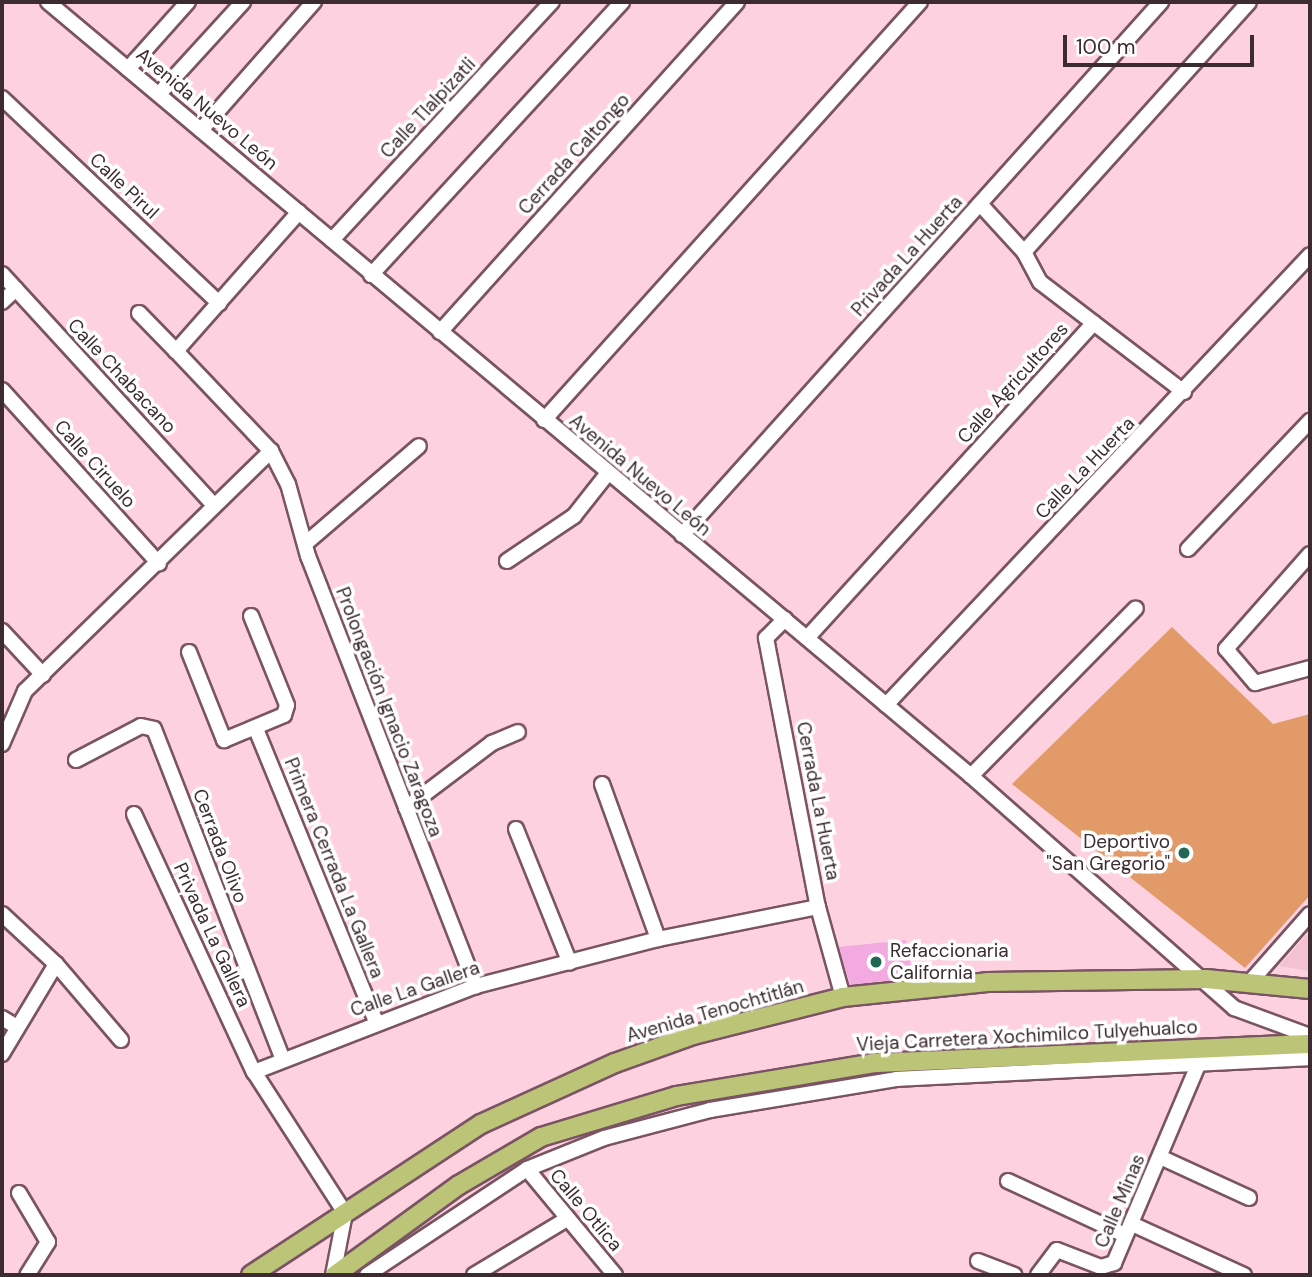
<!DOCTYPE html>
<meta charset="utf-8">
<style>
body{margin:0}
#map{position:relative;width:1312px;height:1277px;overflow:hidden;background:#fed1e0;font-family:"DM Sans",sans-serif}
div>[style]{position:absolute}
.built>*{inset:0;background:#f3c1d2}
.green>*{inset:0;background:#e19a68}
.building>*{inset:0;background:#f3aae1}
.roads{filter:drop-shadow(2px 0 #7a5462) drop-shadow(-2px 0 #7a5462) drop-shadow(0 2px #7a5462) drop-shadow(0 -2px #7a5462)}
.minor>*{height:14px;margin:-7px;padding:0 7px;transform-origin:7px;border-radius:7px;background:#fff}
.major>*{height:18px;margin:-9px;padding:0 9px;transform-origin:9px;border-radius:9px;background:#bcc478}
.dots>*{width:19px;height:19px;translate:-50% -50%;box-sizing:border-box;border:4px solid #fff;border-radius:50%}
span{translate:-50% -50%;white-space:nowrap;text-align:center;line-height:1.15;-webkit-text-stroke:7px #fff;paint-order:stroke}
.street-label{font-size:19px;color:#3c2b31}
.poi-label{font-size:19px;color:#3c2b31}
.right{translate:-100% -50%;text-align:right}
.left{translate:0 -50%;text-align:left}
.frame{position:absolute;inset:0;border:4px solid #3c2b31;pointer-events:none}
.scale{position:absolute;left:1063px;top:35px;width:191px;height:32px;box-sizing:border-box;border:4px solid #3c2b31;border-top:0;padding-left:9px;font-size:21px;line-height:24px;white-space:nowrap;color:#3c2b31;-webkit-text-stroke:5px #fff;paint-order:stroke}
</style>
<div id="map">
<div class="built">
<i style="clip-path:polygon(1310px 931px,1310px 971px,1279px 966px)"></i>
</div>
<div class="green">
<i style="clip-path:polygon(1172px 627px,1273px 724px,1310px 714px,1310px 895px,1245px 968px,1012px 784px)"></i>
</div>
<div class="building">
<i style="clip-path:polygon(906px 940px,913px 978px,850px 985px,839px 947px)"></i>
</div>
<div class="roads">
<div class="minor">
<i style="left:48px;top:2px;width:1205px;rotate:39.98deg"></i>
<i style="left:971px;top:776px;width:351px;rotate:41.4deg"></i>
<i style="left:1234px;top:1008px;width:81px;rotate:20.2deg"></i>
<i style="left:128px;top:69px;width:90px;rotate:-48.2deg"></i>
<i style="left:159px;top:94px;width:125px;rotate:-47.6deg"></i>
<i style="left:2px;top:98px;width:299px;rotate:43.4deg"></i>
<i style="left:201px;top:130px;width:171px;rotate:-48.6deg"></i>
<i style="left:980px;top:204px;width:65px;rotate:47.5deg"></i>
<i style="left:299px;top:212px;width:186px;rotate:131.5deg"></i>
<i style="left:176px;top:351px;width:138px;rotate:46.5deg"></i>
<i style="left:271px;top:451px;width:37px;rotate:63deg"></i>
<i style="left:288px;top:484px;width:75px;rotate:74.5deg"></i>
<i style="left:308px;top:556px;width:462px;rotate:68.7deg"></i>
<i style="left:332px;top:240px;width:324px;rotate:-47.3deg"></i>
<i style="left:2px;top:274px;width:314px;rotate:47.5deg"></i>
<i style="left:371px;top:275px;width:371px;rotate:-47.4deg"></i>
<i style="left:2px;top:302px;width:19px;rotate:-43deg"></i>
<i style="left:139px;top:313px;width:53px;rotate:45.8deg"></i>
<i style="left:440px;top:332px;width:444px;rotate:-48deg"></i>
<i style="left:2px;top:390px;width:234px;rotate:47.9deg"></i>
<i style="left:1184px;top:392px;width:181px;rotate:-142.6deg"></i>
<i style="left:1040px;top:282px;width:34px;rotate:-118deg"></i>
<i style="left:1024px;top:252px;width:336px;rotate:-48deg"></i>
<i style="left:544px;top:420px;width:562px;rotate:-48.03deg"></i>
<i style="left:682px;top:535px;width:717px;rotate:-48.05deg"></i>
<i style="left:305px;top:544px;width:150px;rotate:-40.7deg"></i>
<i style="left:1188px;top:549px;width:177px;rotate:-46.4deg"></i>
<i style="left:1310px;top:554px;width:127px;rotate:131.5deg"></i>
<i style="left:1226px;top:649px;width:45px;rotate:49.5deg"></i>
<i style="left:1255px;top:683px;width:57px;rotate:-15.3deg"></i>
<i style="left:507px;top:561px;width:81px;rotate:-33.9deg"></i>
<i style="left:574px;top:516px;width:55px;rotate:-51.7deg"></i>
<i style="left:785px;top:619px;width:27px;rotate:135deg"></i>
<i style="left:766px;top:638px;width:274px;rotate:79.1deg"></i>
<i style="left:818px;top:907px;width:93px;rotate:74.5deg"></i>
<i style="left:2px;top:631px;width:60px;rotate:47deg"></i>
<i style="left:807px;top:638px;width:426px;rotate:-47.7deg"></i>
<i style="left:189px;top:652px;width:95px;rotate:68.3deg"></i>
<i style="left:224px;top:740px;width:65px;rotate:-22.6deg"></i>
<i style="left:284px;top:715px;width:10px;rotate:-73deg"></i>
<i style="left:287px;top:705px;width:96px;rotate:-112deg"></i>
<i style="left:886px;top:705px;width:618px;rotate:-46.7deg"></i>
<i style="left:256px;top:729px;width:316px;rotate:67.7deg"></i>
<i style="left:2px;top:744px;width:58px;rotate:-66.5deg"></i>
<i style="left:25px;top:691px;width:344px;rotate:-44.3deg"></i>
<i style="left:76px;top:760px;width:73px;rotate:-27.6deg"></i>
<i style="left:141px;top:726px;width:13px;rotate:13deg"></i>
<i style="left:154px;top:729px;width:352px;rotate:68.7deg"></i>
<i style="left:971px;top:776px;width:235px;rotate:-45.5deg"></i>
<i style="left:602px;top:784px;width:165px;rotate:70.1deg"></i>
<i style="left:406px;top:808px;width:108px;rotate:-37.1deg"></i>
<i style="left:492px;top:743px;width:28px;rotate:-23deg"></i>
<i style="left:134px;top:814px;width:285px;rotate:65.1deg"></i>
<i style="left:516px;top:829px;width:144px;rotate:68.1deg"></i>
<i style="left:2px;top:914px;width:74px;rotate:42.8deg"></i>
<i style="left:56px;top:964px;width:105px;rotate:121deg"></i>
<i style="left:56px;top:964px;width:100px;rotate:49.5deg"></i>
<i style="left:1251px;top:981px;width:89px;rotate:-48.6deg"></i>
<i style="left:2px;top:1018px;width:17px;rotate:31deg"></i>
<i style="left:1160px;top:1157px;width:98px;rotate:24.7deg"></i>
<i style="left:527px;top:1169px;width:138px;rotate:50.3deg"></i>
<i style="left:1008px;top:1181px;width:129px;rotate:24.8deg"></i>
<i style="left:19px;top:1193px;width:57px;rotate:59.4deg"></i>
<i style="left:48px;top:1242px;width:39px;rotate:122deg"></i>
<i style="left:1132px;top:1224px;width:123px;rotate:24.5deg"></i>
<i style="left:978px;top:1261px;width:39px;rotate:21deg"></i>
<i style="left:333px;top:1275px;width:63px;rotate:-79deg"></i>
<i style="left:345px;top:1213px;width:168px;rotate:-122.8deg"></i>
<i style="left:254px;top:1072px;width:238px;rotate:-21.2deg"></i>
<i style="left:476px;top:986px;width:188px;rotate:-14.5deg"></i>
<i style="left:658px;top:939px;width:163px;rotate:-11.3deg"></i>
<i style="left:367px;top:1275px;width:192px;rotate:-33.5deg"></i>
<i style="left:527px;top:1169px;width:83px;rotate:-21.9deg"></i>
<i style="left:604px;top:1138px;width:110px;rotate:-14.8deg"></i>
<i style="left:710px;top:1110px;width:190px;rotate:-9.4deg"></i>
<i style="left:897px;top:1079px;width:414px;rotate:-2.9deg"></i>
<i style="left:474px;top:1275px;width:109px;rotate:-31.1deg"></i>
<i style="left:1038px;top:1275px;width:31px;rotate:-53deg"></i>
<i style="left:1057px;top:1250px;width:47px;rotate:21.1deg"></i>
<i style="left:1101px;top:1267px;width:14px;rotate:-17deg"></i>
<i style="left:1114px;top:1263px;width:213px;rotate:-67deg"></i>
</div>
<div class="major">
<i style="left:251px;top:1275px;width:275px;rotate:-33.3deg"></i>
<i style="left:481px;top:1124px;width:147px;rotate:-24.5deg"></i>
<i style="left:615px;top:1063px;width:83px;rotate:-19.7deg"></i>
<i style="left:693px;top:1035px;width:155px;rotate:-14.2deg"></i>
<i style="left:843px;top:997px;width:145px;rotate:-5.9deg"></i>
<i style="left:987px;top:982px;width:219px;rotate:-0.8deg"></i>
<i style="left:1206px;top:979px;width:104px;rotate:5.5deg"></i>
<i style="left:335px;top:1275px;width:153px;rotate:-36deg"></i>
<i style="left:459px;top:1185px;width:95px;rotate:-30.3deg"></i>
<i style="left:541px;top:1137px;width:142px;rotate:-16.8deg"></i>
<i style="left:677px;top:1096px;width:200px;rotate:-9.5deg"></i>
<i style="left:874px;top:1063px;width:436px;rotate:-2.5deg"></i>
</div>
</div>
<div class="dots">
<i style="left:1184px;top:853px;background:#226657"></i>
<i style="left:876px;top:962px;background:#226657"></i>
</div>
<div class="street-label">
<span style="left:428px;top:108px;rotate:-47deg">Calle Tlalpizatli</span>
<span style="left:207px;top:109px;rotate:40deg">Avenida Nuevo León</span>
<span style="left:574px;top:154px;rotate:-48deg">Cerrada Caltongo</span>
<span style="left:124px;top:186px;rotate:43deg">Calle Pirul</span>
<span style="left:907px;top:256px;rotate:-48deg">Privada La Huerta</span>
<span style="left:122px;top:376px;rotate:47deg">Calle Chabacano</span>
<span style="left:1013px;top:383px;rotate:-48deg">Calle Agricultores</span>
<span style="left:95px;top:464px;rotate:48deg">Calle Ciruelo</span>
<span style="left:1085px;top:468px;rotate:-46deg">Calle La Huerta</span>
<span style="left:640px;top:475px;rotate:40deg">Avenida Nuevo León</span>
<span style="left:389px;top:712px;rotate:69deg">Prolongación Ignacio Zaragoza</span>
<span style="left:818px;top:801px;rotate:79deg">Cerrada La Huerta</span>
<span style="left:220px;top:846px;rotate:69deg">Cerrada Olivo</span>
<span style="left:334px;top:868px;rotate:68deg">Primera Cerrada La Gallera</span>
<span style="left:212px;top:935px;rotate:65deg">Privada La Gallera</span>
<span style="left:415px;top:989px;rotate:-19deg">Calle La Gallera</span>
<span style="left:715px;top:1011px;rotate:-16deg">Avenida Tenochtitlán</span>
<span style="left:1027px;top:1036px;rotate:-3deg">Vieja Carretera Xochimilco Tulyehualco</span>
<span style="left:1120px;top:1201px;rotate:-67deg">Calle Minas</span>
<span style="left:586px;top:1210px;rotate:50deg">Calle Otlica</span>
</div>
<div class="poi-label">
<span class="right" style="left:1170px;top:853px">Deportivo<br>"San Gregorio"</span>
<span class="left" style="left:890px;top:962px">Refaccionaria<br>California</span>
</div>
<div class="frame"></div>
<div class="scale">100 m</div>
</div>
